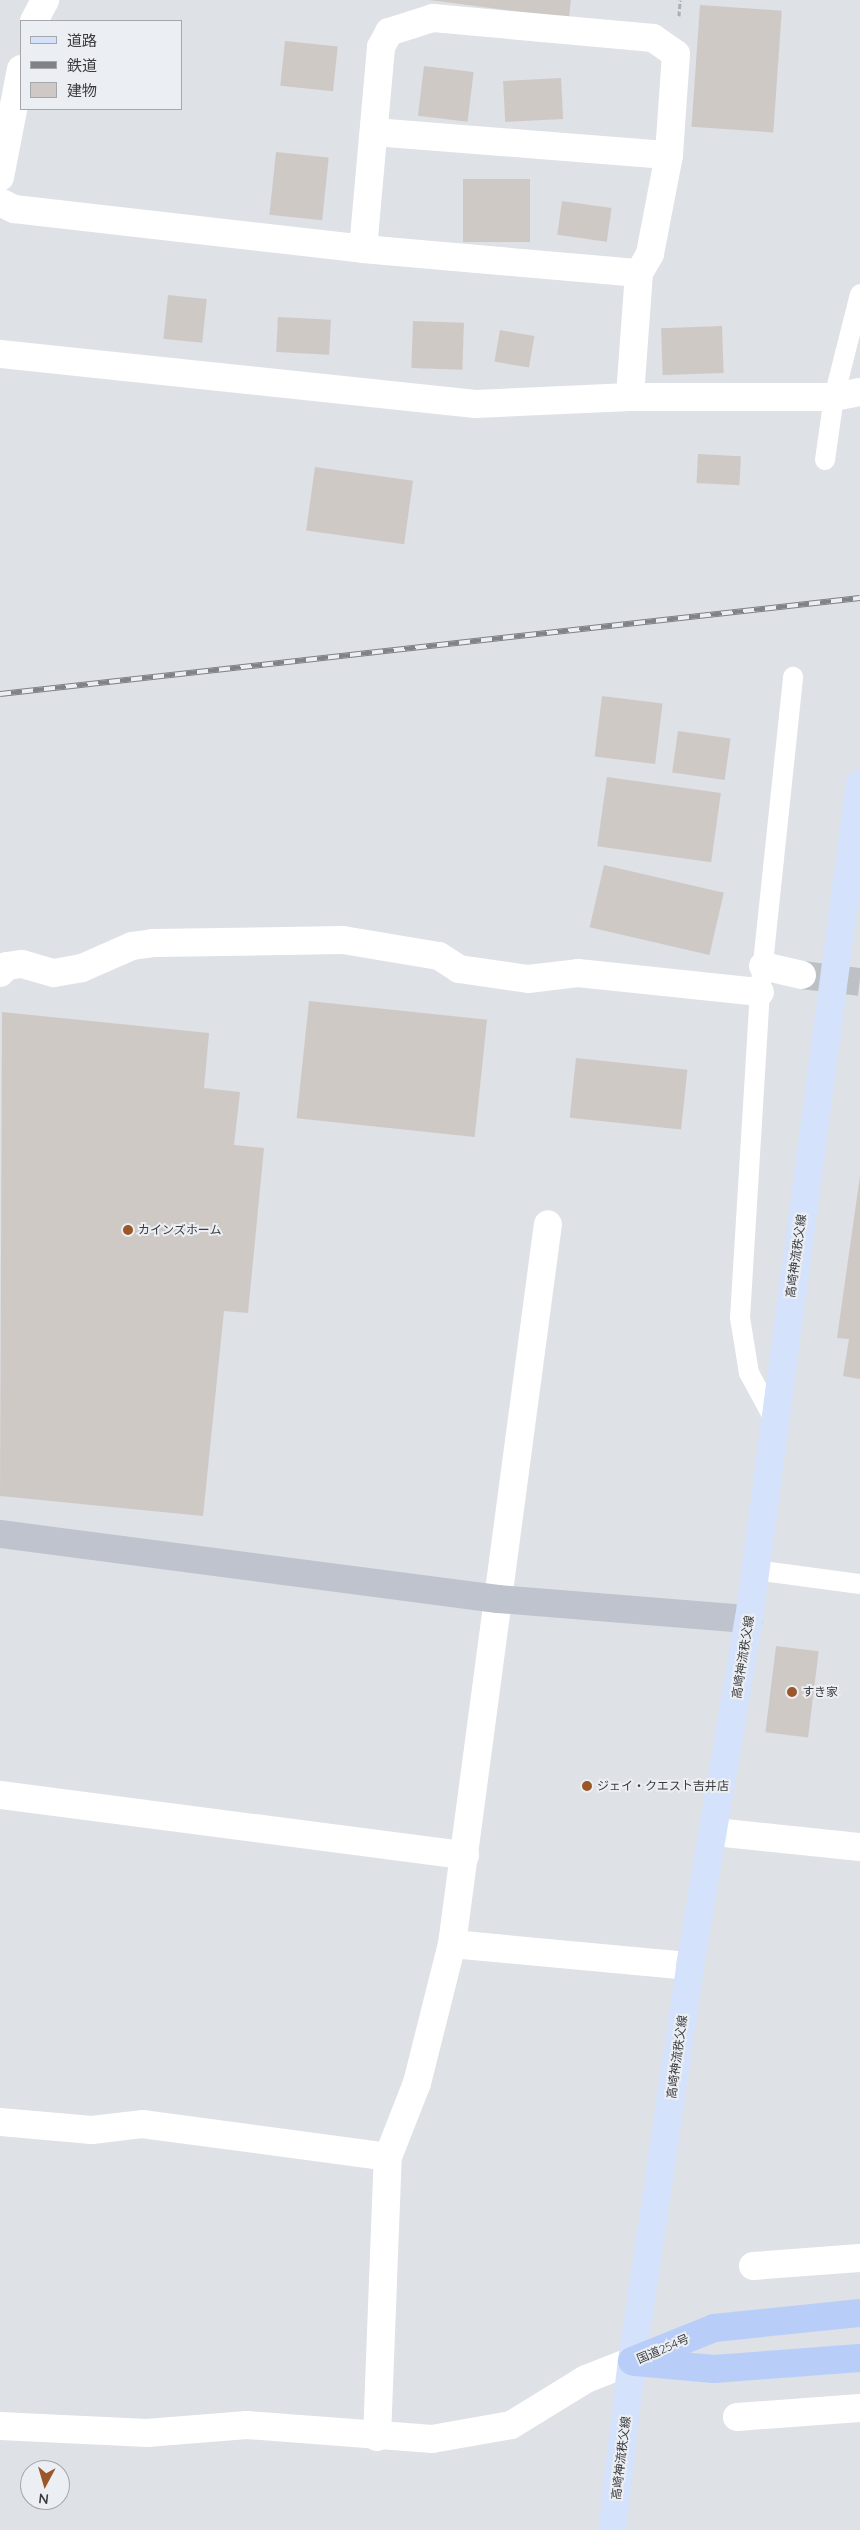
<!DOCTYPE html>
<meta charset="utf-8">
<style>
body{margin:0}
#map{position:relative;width:860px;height:2530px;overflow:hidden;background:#dee1e6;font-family:Quicksand,"Noto Sans JP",sans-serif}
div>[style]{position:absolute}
.building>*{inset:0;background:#cfc9c6;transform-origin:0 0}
.street-tunnel>*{height:28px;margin-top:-14px;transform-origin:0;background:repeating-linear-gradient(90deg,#bdc0c4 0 28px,transparent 0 42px)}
.path>*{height:3px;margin-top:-1.5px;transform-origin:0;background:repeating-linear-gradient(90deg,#acafb3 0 5px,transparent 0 7.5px)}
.lane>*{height:20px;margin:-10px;padding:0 10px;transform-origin:10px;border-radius:10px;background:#fff}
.street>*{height:28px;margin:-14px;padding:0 14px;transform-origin:14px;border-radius:14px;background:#fff}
.secondary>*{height:28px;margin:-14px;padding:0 14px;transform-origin:14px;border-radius:14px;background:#bfc3ce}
.primary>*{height:28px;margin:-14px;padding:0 14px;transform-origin:14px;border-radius:14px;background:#d4e2fb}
.highway>*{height:28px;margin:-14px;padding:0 14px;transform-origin:14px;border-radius:14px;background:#b8cef9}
.rail>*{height:5.5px;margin-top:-2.75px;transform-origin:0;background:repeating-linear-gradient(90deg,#ebeef3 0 11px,#818286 0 22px);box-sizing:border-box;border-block:1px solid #818286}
.dots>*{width:14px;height:14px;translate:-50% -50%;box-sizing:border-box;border:2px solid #ebeef3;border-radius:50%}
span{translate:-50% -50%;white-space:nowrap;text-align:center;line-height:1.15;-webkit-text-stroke:4px #ebeef3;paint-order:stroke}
.poi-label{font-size:12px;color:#3b3c3e}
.left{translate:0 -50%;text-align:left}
.street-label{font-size:12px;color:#3b3c3e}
.legend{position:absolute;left:20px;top:20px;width:162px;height:90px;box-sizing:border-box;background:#ebeef3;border:1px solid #a5a7ab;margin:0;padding:6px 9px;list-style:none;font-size:15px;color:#3b3c3e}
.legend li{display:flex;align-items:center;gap:10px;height:25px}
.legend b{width:25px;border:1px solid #a5a7ab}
.north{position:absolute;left:20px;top:2460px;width:50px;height:50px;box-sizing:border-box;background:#ebeef3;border:1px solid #a5a7ab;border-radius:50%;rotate:186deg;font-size:14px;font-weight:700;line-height:20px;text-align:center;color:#3b3c3e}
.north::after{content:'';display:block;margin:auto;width:18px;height:22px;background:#9b5729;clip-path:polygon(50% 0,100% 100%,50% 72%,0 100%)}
</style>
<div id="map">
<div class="building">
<i style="clip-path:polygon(429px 0,571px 0,569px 18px)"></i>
<i style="left:700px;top:5px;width:82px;height:122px;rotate:4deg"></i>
<i style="left:285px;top:41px;width:53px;height:45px;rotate:6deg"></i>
<i style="left:424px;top:66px;width:50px;height:50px;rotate:7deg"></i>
<i style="left:561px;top:78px;width:41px;height:58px;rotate:87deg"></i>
<i style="left:276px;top:152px;width:53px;height:63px;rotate:6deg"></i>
<i style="left:530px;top:179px;width:63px;height:67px;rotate:90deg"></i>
<i style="left:562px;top:201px;width:50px;height:34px;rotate:8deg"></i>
<i style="left:168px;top:295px;width:39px;height:44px;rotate:6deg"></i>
<i style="left:278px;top:317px;width:53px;height:35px;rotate:3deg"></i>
<i style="left:413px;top:321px;width:51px;height:47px;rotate:2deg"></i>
<i style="left:722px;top:326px;width:47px;height:61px;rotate:88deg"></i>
<i style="left:500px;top:330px;width:35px;height:32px;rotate:10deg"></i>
<i style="left:698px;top:454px;width:43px;height:29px;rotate:3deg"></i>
<i style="left:315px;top:467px;width:99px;height:64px;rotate:8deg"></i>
<i style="left:602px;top:696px;width:61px;height:61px;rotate:7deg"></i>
<i style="left:678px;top:731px;width:53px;height:42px;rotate:8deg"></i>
<i style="left:607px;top:777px;width:115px;height:70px;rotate:8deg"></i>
<i style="left:604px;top:865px;width:123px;height:64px;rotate:13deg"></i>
<i style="left:309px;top:1001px;width:179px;height:118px;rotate:6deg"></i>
<i style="clip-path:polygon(2px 1012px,209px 1033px,204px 1088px,240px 1092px,234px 1145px,264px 1148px,248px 1313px,224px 1311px,203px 1516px,0 1496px)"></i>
<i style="left:576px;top:1058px;width:112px;height:60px;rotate:6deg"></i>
<i style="clip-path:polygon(860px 1176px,860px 1379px,843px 1376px,849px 1339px,837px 1338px)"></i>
<i style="left:776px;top:1646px;width:43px;height:87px;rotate:7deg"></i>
</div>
<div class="street-tunnel">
<i style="left:802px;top:975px;width:58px;rotate:6.9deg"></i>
</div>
<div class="path">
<i style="left:679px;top:16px;width:16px;rotate:-86deg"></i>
</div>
<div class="lane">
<i style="left:825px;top:460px;width:64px;rotate:-81.9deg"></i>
<i style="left:834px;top:397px;width:106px;rotate:-75.8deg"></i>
<i style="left:774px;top:1419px;width:52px;rotate:-118.5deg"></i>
<i style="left:749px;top:1373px;width:56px;rotate:-99.3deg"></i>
<i style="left:740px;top:1318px;width:327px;rotate:-86.5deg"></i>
<i style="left:760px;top:992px;width:317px;rotate:-84deg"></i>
<i style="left:755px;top:1570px;width:106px;rotate:7.6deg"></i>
</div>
<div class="street">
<i style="left:34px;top:21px;width:24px;rotate:-62deg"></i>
<i style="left:374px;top:132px;width:296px;rotate:4.5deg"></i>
<i style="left:0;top:177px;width:110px;rotate:-79deg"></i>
<i style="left:0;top:202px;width:16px;rotate:27deg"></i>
<i style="left:14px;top:209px;width:351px;rotate:6.5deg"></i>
<i style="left:363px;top:249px;width:277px;rotate:5deg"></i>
<i style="left:363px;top:249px;width:203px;rotate:-84.9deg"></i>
<i style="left:381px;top:47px;width:17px;rotate:-62deg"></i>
<i style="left:389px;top:32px;width:46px;rotate:-17.7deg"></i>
<i style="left:433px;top:18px;width:221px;rotate:5.2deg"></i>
<i style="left:653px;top:38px;width:28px;rotate:35deg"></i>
<i style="left:676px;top:54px;width:101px;rotate:94deg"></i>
<i style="left:669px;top:155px;width:101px;rotate:100.9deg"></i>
<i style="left:650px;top:254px;width:22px;rotate:120deg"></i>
<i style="left:639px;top:273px;width:124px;rotate:94.2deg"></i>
<i style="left:0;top:354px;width:478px;rotate:6deg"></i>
<i style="left:475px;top:404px;width:155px;rotate:-2.6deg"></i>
<i style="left:630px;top:397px;width:204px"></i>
<i style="left:834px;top:397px;width:26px;rotate:-11deg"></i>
<i style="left:763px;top:966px;width:40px;rotate:13deg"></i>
<i style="left:0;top:973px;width:10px;rotate:-45deg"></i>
<i style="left:7px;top:966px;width:15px;rotate:-8deg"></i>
<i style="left:22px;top:964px;width:33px;rotate:16deg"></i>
<i style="left:54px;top:973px;width:28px;rotate:-10deg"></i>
<i style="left:82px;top:968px;width:55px;rotate:-23.7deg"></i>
<i style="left:132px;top:946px;width:21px;rotate:-8deg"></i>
<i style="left:153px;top:943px;width:190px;rotate:-0.9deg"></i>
<i style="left:343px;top:940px;width:97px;rotate:9.5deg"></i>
<i style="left:439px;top:956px;width:24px;rotate:33deg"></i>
<i style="left:459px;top:969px;width:70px;rotate:8.2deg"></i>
<i style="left:528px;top:979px;width:50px;rotate:-6.8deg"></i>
<i style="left:578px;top:973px;width:183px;rotate:6deg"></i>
<i style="left:0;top:1795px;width:469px;rotate:7.4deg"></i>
<i style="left:715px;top:1832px;width:146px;rotate:5.9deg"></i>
<i style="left:452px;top:1944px;width:239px;rotate:5.3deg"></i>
<i style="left:0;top:2122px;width:92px;rotate:5deg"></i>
<i style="left:92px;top:2130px;width:50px;rotate:-6.8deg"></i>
<i style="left:142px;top:2124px;width:248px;rotate:7.6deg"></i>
<i style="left:753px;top:2266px;width:107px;rotate:-4.3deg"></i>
<i style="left:737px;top:2417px;width:123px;rotate:-4.2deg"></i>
<i style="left:0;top:2426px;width:147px;rotate:2.7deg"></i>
<i style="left:147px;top:2433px;width:100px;rotate:-4.6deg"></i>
<i style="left:247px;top:2425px;width:186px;rotate:4.3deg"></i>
<i style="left:432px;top:2439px;width:80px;rotate:-10deg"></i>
<i style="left:511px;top:2425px;width:88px;rotate:-31.5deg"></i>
<i style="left:586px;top:2379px;width:49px;rotate:-21.4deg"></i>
<i style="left:377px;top:2437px;width:280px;rotate:-87.8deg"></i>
<i style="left:388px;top:2157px;width:79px;rotate:-68.6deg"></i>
<i style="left:417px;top:2083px;width:143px;rotate:-75.9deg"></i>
<i style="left:452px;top:1944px;width:726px;rotate:-82.41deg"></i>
</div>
<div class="secondary">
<i style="left:0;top:1534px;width:502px;rotate:7.44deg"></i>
<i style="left:498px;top:1599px;width:252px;rotate:4.6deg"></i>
</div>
<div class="primary">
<i style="left:612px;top:2530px;width:170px;rotate:-83.3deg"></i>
<i style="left:632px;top:2361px;width:399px;rotate:-81.6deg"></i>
<i style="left:690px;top:1966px;width:352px;rotate:-80.4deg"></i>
<i style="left:749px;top:1619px;width:843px;rotate:-82.44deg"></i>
</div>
<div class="highway">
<i style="left:632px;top:2361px;width:88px;rotate:-21.9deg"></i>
<i style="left:714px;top:2328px;width:147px;rotate:-5.9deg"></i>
<i style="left:635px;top:2362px;width:79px;rotate:5.1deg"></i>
<i style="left:714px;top:2369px;width:146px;rotate:-4.3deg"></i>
</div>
<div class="rail">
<i style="left:0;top:694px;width:865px;rotate:-6.37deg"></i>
</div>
<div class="dots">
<i style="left:128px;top:1230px;background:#9b5729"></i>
<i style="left:792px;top:1692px;background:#9b5729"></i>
<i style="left:587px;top:1786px;background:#9b5729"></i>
</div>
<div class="poi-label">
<span class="left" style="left:138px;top:1230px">カインズホーム</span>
<span class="left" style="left:802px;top:1692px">すき家</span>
<span class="left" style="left:597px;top:1786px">ジェイ・クエスト吉井店</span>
</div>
<div class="street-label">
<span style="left:796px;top:1256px;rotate:-82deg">高崎神流秩父線</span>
<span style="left:743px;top:1657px;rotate:-81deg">高崎神流秩父線</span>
<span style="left:677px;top:2057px;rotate:-82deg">高崎神流秩父線</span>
<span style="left:663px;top:2349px;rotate:-23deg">国道254号</span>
<span style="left:621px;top:2458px;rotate:-83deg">高崎神流秩父線</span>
</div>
<ul class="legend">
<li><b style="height:6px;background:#d4e2fb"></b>道路</li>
<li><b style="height:6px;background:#818286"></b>鉄道</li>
<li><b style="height:14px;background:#cfc9c6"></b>建物</li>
</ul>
<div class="north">N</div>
</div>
